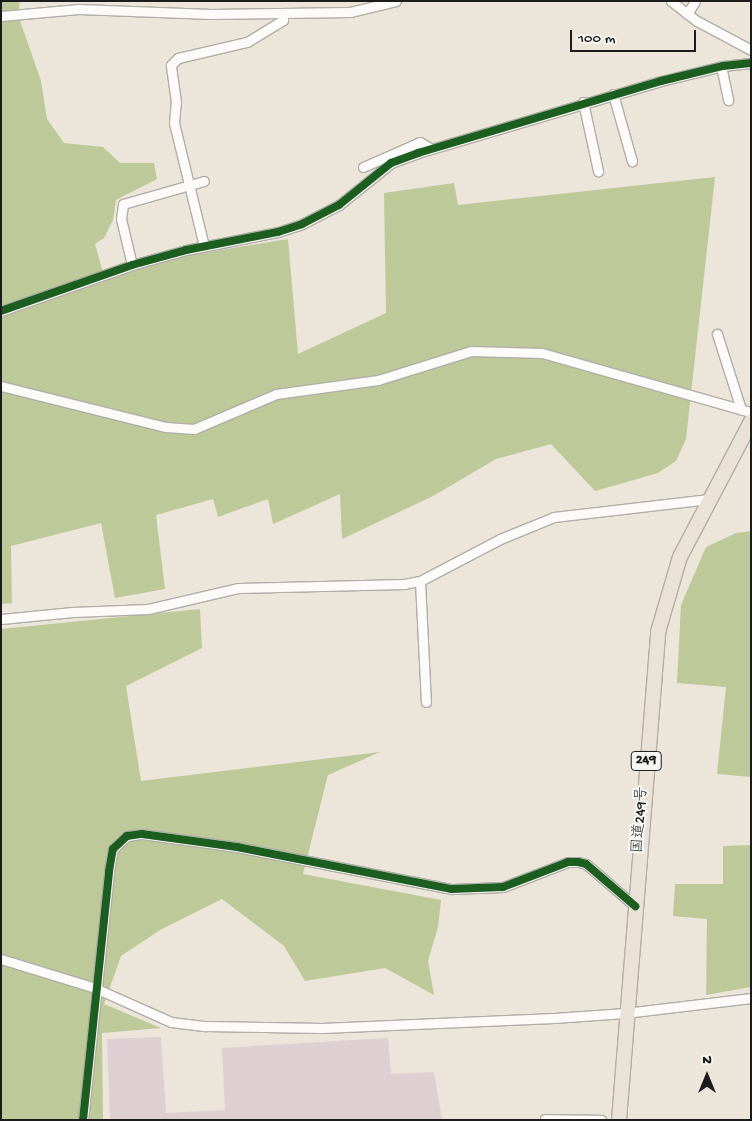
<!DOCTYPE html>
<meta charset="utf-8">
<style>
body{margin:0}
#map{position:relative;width:752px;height:1121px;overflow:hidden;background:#ebe5da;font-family:"Gochi Hand","Klee One",sans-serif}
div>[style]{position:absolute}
.industrial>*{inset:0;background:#ddcfd2}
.forest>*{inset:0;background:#bec999}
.roads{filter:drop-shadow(1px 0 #b1ada7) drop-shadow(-1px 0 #b1ada7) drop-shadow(0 1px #b1ada7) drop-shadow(0 -1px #b1ada7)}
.minor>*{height:9px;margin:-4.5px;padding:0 4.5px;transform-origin:4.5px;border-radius:4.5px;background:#fcfbf9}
.highway>*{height:14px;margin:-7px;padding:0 7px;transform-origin:7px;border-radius:7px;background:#eae2d7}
.cycleway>*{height:8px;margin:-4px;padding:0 4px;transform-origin:4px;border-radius:4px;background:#1b5e20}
span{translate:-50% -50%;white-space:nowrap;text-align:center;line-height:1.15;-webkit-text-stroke:4.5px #f6f6f2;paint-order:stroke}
.shield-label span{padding:1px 4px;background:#f6f6f2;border:1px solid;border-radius:4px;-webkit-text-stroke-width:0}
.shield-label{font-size:14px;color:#1c1c1c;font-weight:700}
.street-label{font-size:15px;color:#1c1c1c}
.frame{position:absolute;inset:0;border:2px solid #1c1c1c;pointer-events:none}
.north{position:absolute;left:682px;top:1051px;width:50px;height:50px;-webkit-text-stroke:4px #f6f6f2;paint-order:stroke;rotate:0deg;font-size:14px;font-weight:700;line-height:20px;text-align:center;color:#1c1c1c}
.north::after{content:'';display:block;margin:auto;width:18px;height:22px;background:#1c1c1c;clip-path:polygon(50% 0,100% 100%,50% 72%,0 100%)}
.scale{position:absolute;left:570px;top:30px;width:126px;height:22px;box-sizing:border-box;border:2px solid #1c1c1c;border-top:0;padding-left:6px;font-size:15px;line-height:18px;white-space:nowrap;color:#1c1c1c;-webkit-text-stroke:4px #f6f6f2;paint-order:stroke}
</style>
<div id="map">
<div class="industrial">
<i style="clip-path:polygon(161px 1037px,166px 1113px,225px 1110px,222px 1048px,388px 1038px,391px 1074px,434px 1072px,442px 1120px,110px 1120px,107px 1039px)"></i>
</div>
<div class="forest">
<i style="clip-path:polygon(1px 1px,20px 1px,18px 15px,41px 81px,47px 119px,64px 143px,103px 147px,120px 163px,154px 163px,157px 179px,116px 200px,113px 220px,104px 238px,95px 244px,105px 280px,170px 258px,288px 239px,298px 354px,386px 313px,384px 193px,454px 183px,458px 205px,715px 177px,686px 439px,676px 461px,658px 473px,595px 491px,551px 444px,496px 459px,433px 496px,342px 539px,340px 494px,273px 524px,268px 499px,218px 517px,213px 499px,156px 515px,165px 589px,115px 598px,101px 523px,11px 546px,12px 603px,1px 604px)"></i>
<i style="clip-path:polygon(751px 531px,751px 777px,717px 774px,726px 687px,677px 683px,681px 605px,706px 547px,736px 533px)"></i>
<i style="clip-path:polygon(200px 609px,202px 648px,126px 686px,141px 781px,380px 752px,328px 775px,303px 874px,441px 900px,438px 927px,428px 961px,434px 995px,385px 968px,305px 981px,284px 946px,222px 899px,160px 930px,121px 956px,104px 1004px,161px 1028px,102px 1033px,103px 1120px,1px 1120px,1px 629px)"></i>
<i style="clip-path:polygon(751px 845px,751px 987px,706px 995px,707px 919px,673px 916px,675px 884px,723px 884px,723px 846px)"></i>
</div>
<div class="roads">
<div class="minor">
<i style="left:671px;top:1px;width:33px;rotate:38deg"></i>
<i style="left:697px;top:21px;width:61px;rotate:28.2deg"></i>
<i style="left:687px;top:14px;width:15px;rotate:-58deg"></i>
<i style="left:1px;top:16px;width:78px;rotate:-5.1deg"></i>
<i style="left:79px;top:9px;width:132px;rotate:2.2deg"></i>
<i style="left:211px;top:14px;width:139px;rotate:-0.8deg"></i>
<i style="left:350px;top:12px;width:47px;rotate:-13.4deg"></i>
<i style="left:721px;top:66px;width:35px;rotate:78deg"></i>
<i style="left:613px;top:94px;width:70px;rotate:74.2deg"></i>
<i style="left:583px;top:102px;width:71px;rotate:77.7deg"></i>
<i style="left:363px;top:167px;width:62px;rotate:-23.7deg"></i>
<i style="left:420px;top:142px;width:13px;rotate:32deg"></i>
<i style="left:204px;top:246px;width:127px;rotate:-103.7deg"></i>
<i style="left:174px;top:123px;width:21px;rotate:-85deg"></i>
<i style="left:176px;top:102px;width:37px;rotate:-98deg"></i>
<i style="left:171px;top:65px;width:10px;rotate:-45deg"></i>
<i style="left:178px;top:58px;width:71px;rotate:-13.1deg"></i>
<i style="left:247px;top:42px;width:42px;rotate:-31.4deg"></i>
<i style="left:283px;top:20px;width:6px;rotate:-90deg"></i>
<i style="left:132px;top:265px;width:47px;rotate:-103.4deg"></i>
<i style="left:121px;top:219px;width:15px;rotate:-82deg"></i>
<i style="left:123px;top:204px;width:84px;rotate:-15.9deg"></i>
<i style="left:1px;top:311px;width:139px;rotate:-19.3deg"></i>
<i style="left:132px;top:265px;width:56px;rotate:-15.5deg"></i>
<i style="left:186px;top:250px;width:94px;rotate:-11.1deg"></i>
<i style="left:278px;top:232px;width:25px;rotate:-18deg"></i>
<i style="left:302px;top:224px;width:42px;rotate:-27.2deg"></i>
<i style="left:339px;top:205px;width:67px;rotate:-38.9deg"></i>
<i style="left:391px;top:163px;width:29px;rotate:-20deg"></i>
<i style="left:418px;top:153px;width:253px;rotate:-16.5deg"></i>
<i style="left:661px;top:81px;width:64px;rotate:-13.6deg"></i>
<i style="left:723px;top:66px;width:28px;rotate:-6deg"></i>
<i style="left:717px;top:334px;width:79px;rotate:72.3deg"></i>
<i style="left:1px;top:386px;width:170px;rotate:14deg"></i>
<i style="left:166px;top:427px;width:28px;rotate:4deg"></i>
<i style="left:194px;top:429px;width:89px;rotate:-23.1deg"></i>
<i style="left:276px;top:394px;width:103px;rotate:-7.8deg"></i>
<i style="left:378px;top:380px;width:97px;rotate:-17.3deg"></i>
<i style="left:471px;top:351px;width:71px;rotate:1.6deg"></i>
<i style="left:542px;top:353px;width:217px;rotate:15.8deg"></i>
<i style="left:420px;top:581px;width:121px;rotate:87.2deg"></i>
<i style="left:1px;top:619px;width:72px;rotate:-5.6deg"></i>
<i style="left:73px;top:612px;width:75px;rotate:-2.3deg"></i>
<i style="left:148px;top:609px;width:92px;rotate:-13.1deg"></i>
<i style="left:238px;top:588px;width:166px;rotate:-1.4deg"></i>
<i style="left:404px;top:584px;width:16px;rotate:-11deg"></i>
<i style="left:420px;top:581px;width:90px;rotate:-27.7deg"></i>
<i style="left:500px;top:539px;width:58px;rotate:-22.2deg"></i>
<i style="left:554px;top:517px;width:156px;rotate:-6.6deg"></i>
<i style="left:1px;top:959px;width:98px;rotate:17.1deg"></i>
<i style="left:95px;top:988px;width:83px;rotate:24.1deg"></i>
<i style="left:171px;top:1022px;width:35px;rotate:7deg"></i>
<i style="left:206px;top:1026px;width:116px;rotate:1deg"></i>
<i style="left:322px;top:1028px;width:232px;rotate:-2.5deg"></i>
<i style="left:554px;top:1018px;width:71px;rotate:-4deg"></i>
<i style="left:625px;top:1013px;width:127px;rotate:-6.8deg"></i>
<i style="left:545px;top:1119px;width:56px;rotate:1deg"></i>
<i style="left:83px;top:1120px;width:250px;rotate:-84deg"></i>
<i style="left:109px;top:871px;width:22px;rotate:-80deg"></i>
<i style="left:113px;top:849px;width:19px;rotate:-43deg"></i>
<i style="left:127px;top:836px;width:15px;rotate:-8deg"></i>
<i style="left:142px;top:834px;width:96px;rotate:7.8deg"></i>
<i style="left:237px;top:847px;width:219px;rotate:11.1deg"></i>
<i style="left:452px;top:889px;width:51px;rotate:-2.2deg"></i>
<i style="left:503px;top:887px;width:70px;rotate:-21deg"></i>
<i style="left:568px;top:862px;width:10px"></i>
<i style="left:578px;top:862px;width:8px;rotate:14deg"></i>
<i style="left:586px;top:864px;width:65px;rotate:40.6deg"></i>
</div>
<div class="highway">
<i style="left:619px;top:1120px;width:490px;rotate:-85.4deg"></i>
<i style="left:658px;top:632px;width:78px;rotate:-73.7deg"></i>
<i style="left:680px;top:557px;width:153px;rotate:-62.3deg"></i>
</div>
</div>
<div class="cycleway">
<i style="left:1px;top:311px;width:139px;rotate:-19.3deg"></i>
<i style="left:132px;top:265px;width:56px;rotate:-15.5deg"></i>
<i style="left:186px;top:250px;width:94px;rotate:-11.1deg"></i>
<i style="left:278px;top:232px;width:25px;rotate:-18deg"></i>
<i style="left:302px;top:224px;width:42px;rotate:-27.2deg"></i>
<i style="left:339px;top:205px;width:67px;rotate:-38.9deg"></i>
<i style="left:391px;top:163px;width:29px;rotate:-20deg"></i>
<i style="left:418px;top:153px;width:253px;rotate:-16.5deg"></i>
<i style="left:661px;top:81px;width:64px;rotate:-13.6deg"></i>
<i style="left:723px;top:66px;width:28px;rotate:-6deg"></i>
<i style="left:83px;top:1120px;width:250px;rotate:-84deg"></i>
<i style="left:109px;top:871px;width:22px;rotate:-80deg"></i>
<i style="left:113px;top:849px;width:19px;rotate:-43deg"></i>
<i style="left:127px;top:836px;width:15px;rotate:-8deg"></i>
<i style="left:142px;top:834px;width:96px;rotate:7.8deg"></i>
<i style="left:237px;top:847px;width:219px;rotate:11.1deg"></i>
<i style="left:452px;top:889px;width:51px;rotate:-2.2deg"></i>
<i style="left:503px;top:887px;width:70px;rotate:-21deg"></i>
<i style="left:568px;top:862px;width:10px"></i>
<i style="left:578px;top:862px;width:8px;rotate:14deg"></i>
<i style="left:586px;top:864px;width:65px;rotate:40.6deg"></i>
</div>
<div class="shield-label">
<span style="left:646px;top:761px">249</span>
</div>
<div class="street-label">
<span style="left:641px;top:820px;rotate:-86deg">国道249号</span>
</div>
<div class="frame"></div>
<div class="north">N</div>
<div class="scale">100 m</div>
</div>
